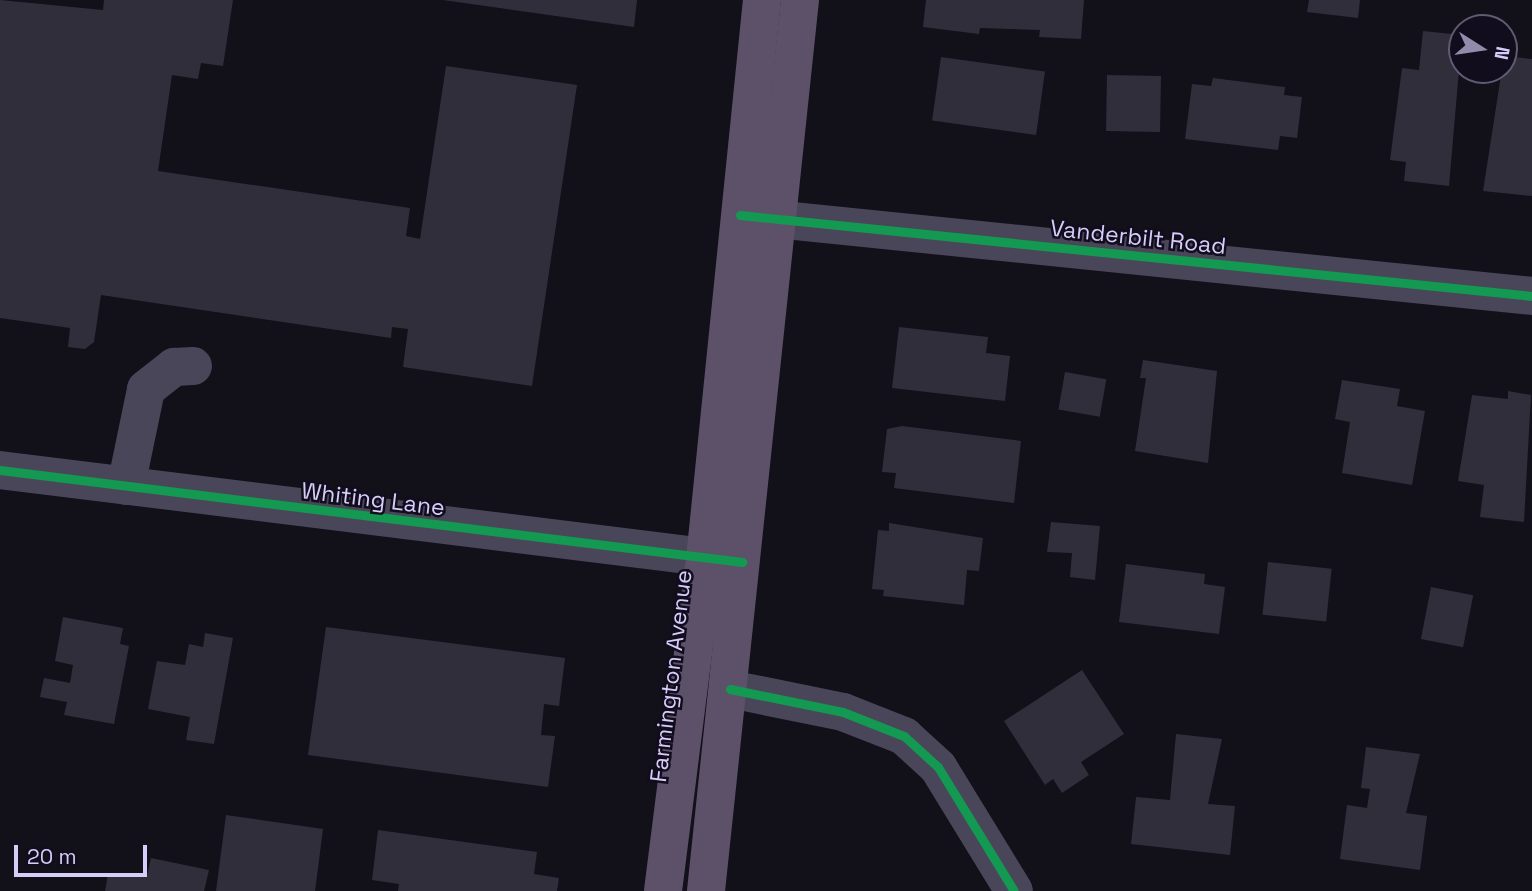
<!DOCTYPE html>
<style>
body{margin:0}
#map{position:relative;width:1532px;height:891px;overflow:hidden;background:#121018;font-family:"Space Grotesk",sans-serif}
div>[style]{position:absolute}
.building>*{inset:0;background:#312e3b;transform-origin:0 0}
.minor>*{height:38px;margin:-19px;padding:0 19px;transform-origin:19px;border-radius:19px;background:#494659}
.major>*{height:38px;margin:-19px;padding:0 19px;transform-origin:19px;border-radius:19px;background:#5d516a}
.cycleway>*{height:9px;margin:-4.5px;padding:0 4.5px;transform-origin:4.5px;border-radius:4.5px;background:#139951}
span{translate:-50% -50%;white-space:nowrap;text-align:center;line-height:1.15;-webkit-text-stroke:5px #110d1c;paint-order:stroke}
.street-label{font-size:23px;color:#d7cdfa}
.north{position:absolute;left:1448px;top:14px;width:70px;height:70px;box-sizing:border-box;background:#110d1c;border:2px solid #605a75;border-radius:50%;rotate:102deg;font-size:19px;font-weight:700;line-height:28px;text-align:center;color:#d7cdfa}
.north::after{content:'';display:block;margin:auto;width:24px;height:32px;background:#928bab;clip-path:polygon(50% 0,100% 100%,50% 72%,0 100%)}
.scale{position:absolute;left:14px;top:845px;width:133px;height:32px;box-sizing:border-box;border:4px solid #d7cdfa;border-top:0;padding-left:9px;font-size:21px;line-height:24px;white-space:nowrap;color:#d7cdfa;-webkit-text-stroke:5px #110d1c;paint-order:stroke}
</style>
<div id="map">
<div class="building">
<i style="clip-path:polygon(0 0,103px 10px,104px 0,233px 0,223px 66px,201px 63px,198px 79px,172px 75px,158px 171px,410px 208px,406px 236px,420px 239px,446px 66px,577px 85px,532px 386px,403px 367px,408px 329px,392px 327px,391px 338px,101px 295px,94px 342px,85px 349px,68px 347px,70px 328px,0 318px)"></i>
<i style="clip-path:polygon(443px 0,637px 0,634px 27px)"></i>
<i style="clip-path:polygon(926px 0,1084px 0,1081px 39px,1039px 37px,1040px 30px,980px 28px,979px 34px,923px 27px)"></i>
<i style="clip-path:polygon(1309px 0,1360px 0,1358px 18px,1307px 12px)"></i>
<i style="clip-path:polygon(1423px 31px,1462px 35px,1449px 186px,1404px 181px,1406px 162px,1390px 160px,1402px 68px,1419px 70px)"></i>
<i style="clip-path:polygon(1504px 56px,1532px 59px,1532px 196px,1483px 191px)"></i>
<i style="left:941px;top:57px;width:105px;height:64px;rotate:8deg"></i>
<i style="left:1107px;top:75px;width:54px;height:56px;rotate:1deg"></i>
<i style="clip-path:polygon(1213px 78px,1285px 87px,1284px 95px,1302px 97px,1297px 138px,1280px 136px,1278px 150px,1185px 139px,1192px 84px,1211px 86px)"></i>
<i style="clip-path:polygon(899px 327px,988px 337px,986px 353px,1010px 356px,1005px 401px,892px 388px)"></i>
<i style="clip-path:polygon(1143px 360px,1217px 371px,1208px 463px,1135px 451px,1146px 378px,1140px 378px)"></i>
<i style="left:1065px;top:372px;width:42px;height:38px;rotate:10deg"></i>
<i style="clip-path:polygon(1342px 380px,1400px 389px,1397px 406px,1425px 411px,1412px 485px,1342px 473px,1350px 422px,1335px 419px)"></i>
<i style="clip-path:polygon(1508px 391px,1531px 395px,1524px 522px,1480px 517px,1484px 485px,1458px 481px,1472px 395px,1508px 399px)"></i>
<i style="clip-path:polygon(902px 426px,1021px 441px,1014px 503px,894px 488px,896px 473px,882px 472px,887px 429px)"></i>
<i style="clip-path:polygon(1051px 522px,1100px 526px,1095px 580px,1070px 577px,1072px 553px,1047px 552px)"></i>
<i style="clip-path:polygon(889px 523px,983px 538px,979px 571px,967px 570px,964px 605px,883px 596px,884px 590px,872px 589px,878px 530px,889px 531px)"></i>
<i style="left:1268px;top:562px;width:64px;height:53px;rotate:6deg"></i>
<i style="clip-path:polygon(1126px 564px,1205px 574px,1204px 584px,1225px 587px,1219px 634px,1119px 622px)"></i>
<i style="left:1431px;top:587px;width:43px;height:53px;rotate:11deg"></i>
<i style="clip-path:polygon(63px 617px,123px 628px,120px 644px,129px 646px,114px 724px,64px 715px,67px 702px,40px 697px,44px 678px,70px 683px,73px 665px,55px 661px)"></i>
<i style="clip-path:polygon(326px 627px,565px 658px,559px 706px,544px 704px,541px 735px,555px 736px,548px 787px,308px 755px)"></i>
<i style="clip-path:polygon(205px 633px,233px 638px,214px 744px,186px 740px,190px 717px,148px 709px,157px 661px,185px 665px,189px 644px,203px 647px)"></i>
<i style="clip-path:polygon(1082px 670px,1124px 734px,1081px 762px,1089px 775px,1062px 793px,1053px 779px,1045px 785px,1004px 721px)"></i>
<i style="clip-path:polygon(1176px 734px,1222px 739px,1208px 804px,1235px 806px,1230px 855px,1131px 844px,1136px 797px,1170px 800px)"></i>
<i style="clip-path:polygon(1366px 747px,1420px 754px,1406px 813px,1427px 816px,1420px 870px,1340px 859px,1347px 805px,1367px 808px,1370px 789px,1361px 788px)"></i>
<i style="clip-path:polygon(226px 815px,323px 829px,315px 891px,216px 891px)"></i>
<i style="clip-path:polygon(378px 830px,537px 852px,534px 874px,559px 878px,557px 891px,398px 891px,399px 884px,372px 880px)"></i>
<i style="clip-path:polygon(151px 858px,209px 870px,204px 891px,105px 891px,108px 874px,147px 876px)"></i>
</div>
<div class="minor">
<i style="left:745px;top:216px;width:791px;rotate:5.8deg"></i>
<i style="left:0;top:470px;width:743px;rotate:7.04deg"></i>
<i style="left:126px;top:486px;width:99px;rotate:-78.3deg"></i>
<i style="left:146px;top:389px;width:36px;rotate:-38deg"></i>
<i style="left:174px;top:367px;width:19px;rotate:-3deg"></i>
<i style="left:730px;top:689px;width:115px;rotate:11.5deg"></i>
<i style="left:843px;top:712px;width:66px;rotate:21.5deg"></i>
<i style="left:904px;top:736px;width:46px;rotate:42.4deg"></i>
<i style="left:938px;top:767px;width:145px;rotate:58.5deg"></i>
</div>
<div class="major">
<i style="left:663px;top:891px;width:335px;rotate:-82.8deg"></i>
<i style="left:705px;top:559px;width:562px;rotate:-84.18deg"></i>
<i style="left:706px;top:891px;width:896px;rotate:-83.98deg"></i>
</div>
<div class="cycleway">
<i style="left:740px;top:215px;width:796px;rotate:5.84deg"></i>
<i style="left:0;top:470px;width:748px;rotate:7.07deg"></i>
<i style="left:730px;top:689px;width:115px;rotate:11.5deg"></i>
<i style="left:843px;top:712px;width:66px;rotate:21.5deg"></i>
<i style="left:904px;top:736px;width:46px;rotate:42.4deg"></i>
<i style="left:938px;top:767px;width:145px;rotate:58.5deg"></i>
</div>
<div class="street-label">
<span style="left:1138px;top:237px;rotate:6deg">Vanderbilt Road</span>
<span style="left:373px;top:499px;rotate:7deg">Whiting Lane</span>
<span style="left:671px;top:676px;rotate:-83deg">Farmington Avenue</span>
</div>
<div class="north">N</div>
<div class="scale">20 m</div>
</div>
